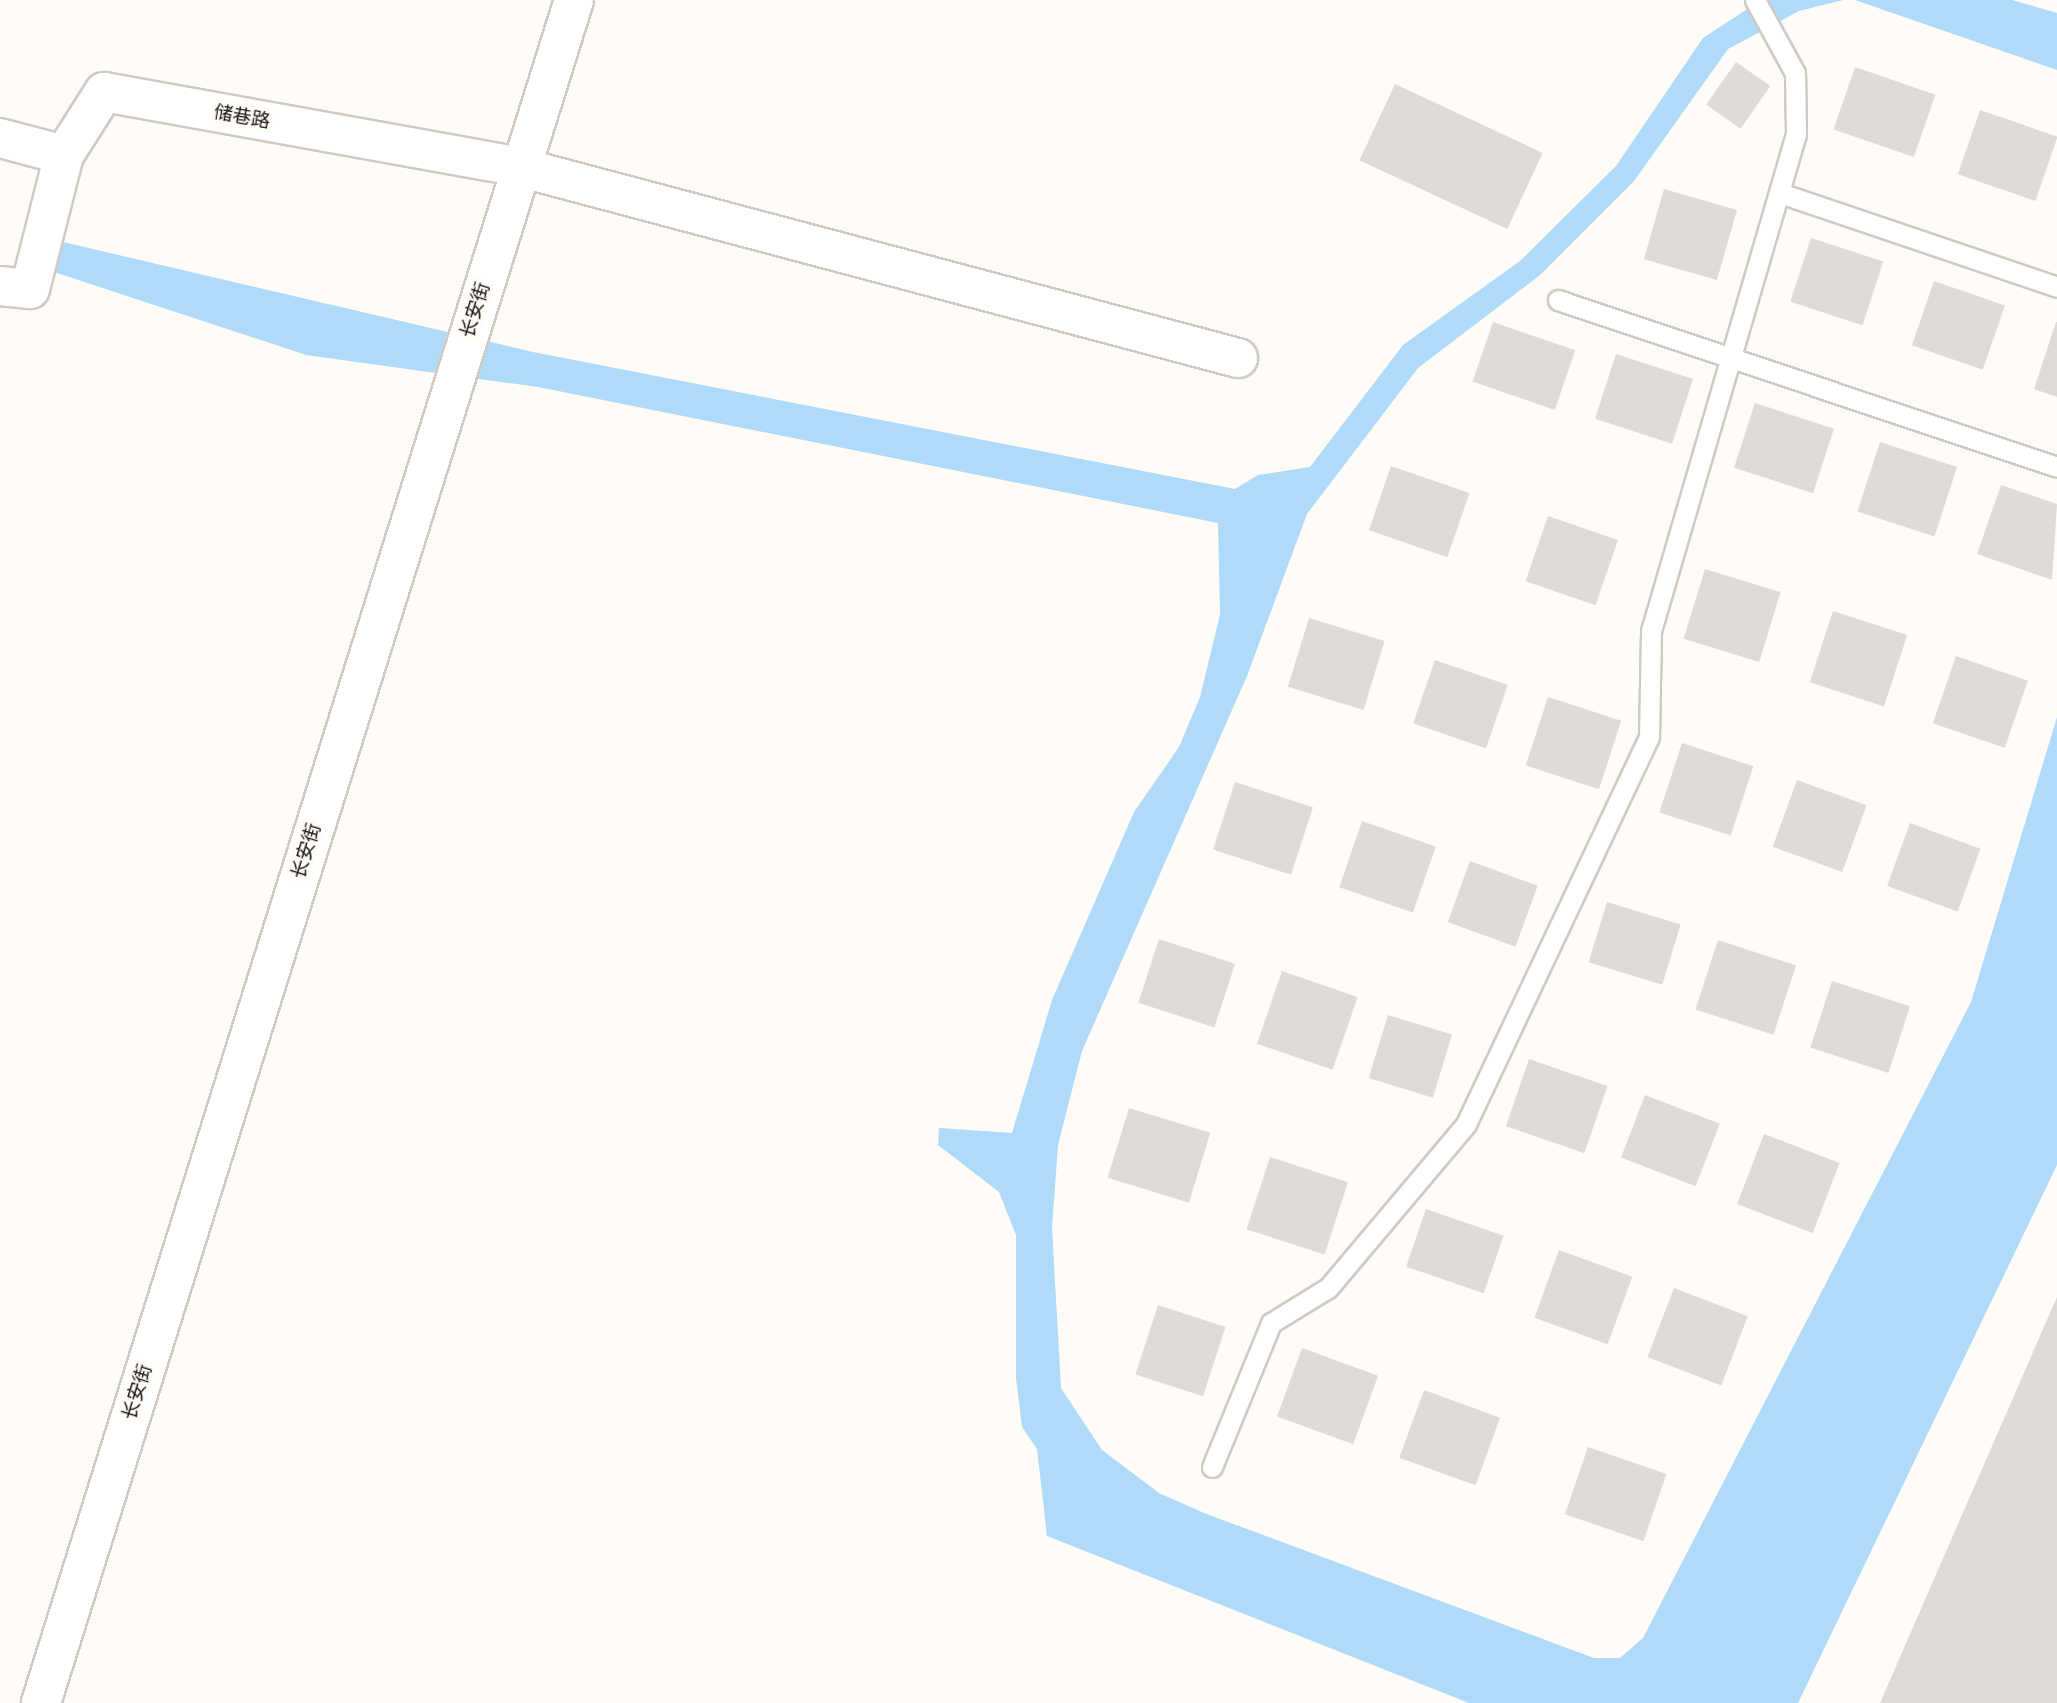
<!DOCTYPE html>
<meta charset="utf-8">
<style>
body{margin:0}
#map{position:relative;width:2057px;height:1703px;overflow:hidden;background:#fffbf6;font-family:"Open Sans","Noto Sans SC",sans-serif}
div>[style]{position:absolute}
.water>*{inset:0;background:#afdafa}
.building>*{inset:0;background:#e0dbd6;transform-origin:0 0}
.roads{filter:drop-shadow(2px 0 #cfcac5) drop-shadow(-2px 0 #cfcac5) drop-shadow(0 2px #cfcac5) drop-shadow(0 -2px #cfcac5)}
.service>*{height:19px;margin:-9.5px;padding:0 9.5px;transform-origin:9.5px;border-radius:9.5px;background:#fff}
.minor>*{height:38px;margin:-19px;padding:0 19px;transform-origin:19px;border-radius:19px;background:#fff}
span{translate:-50% -50%;white-space:nowrap;text-align:center;line-height:1.15;-webkit-text-stroke:7px #fffbf6;paint-order:stroke}
.street-label{font-size:19px;color:#151412}
</style>
<div id="map">
<div class="water">
<i style="clip-path:polygon(1761px 0,1843px 0,1799px 11px,1728px 49px,1634px 181px,1540px 275px,1418px 368px,1307px 514px,1247px 676px,1082px 1051px,1058px 1145px,1052px 1228px,1061px 1388px,1102px 1450px,1159px 1493px,1204px 1513px,1594px 1658px,1620px 1658px,1643px 1638px,1971px 1002px,2057px 717px,2057px 1165px,1798px 1703px,1469px 1703px,1047px 1536px,1037px 1449px,1022px 1427px,1016px 1378px,1016px 1235px,999px 1192px,938px 1145px,939px 1128px,1012px 1133px,1052px 1000px,1134px 812px,1179px 747px,1200px 697px,1220px 615px,1218px 523px,538px 387px,306px 355px,54px 272px,63px 242px,533px 352px,1235px 489px,1258px 475px,1310px 467px,1403px 345px,1520px 261px,1616px 166px,1703px 38px)"></i>
<i style="clip-path:polygon(1855px 0,2012px 0,2057px 13px,2057px 70px)"></i>
</div>
<div class="building">
<i style="left:1736px;top:62px;width:42px;height:52px;rotate:35deg"></i>
<i style="left:1855px;top:67px;width:85px;height:66px;rotate:19deg"></i>
<i style="left:1395px;top:84px;width:163px;height:84px;rotate:25deg"></i>
<i style="left:1980px;top:110px;width:82px;height:68px;rotate:19deg"></i>
<i style="left:1664px;top:189px;width:76px;height:73px;rotate:16deg"></i>
<i style="left:1811px;top:238px;width:76px;height:67px;rotate:18deg"></i>
<i style="left:1934px;top:281px;width:75px;height:68px;rotate:19deg"></i>
<i style="left:1493px;top:322px;width:87px;height:63px;rotate:19deg"></i>
<i style="clip-path:polygon(2056px 322px,2057px 322px,2057px 397px,2034px 389px)"></i>
<i style="left:1616px;top:354px;width:81px;height:68px;rotate:18deg"></i>
<i style="left:1755px;top:403px;width:83px;height:68px;rotate:18deg"></i>
<i style="left:1880px;top:442px;width:81px;height:73px;rotate:18deg"></i>
<i style="left:1391px;top:466px;width:83px;height:68px;rotate:19deg"></i>
<i style="clip-path:polygon(2001px 485px,2057px 504px,2052px 580px,1977px 554px)"></i>
<i style="left:1548px;top:516px;width:74px;height:69px;rotate:19deg"></i>
<i style="left:1705px;top:569px;width:79px;height:73px;rotate:17deg"></i>
<i style="left:1833px;top:611px;width:78px;height:75px;rotate:18deg"></i>
<i style="left:1309px;top:618px;width:79px;height:72px;rotate:17deg"></i>
<i style="left:1956px;top:656px;width:76px;height:71px;rotate:19deg"></i>
<i style="left:1435px;top:660px;width:77px;height:67px;rotate:19deg"></i>
<i style="left:1548px;top:697px;width:77px;height:72px;rotate:18deg"></i>
<i style="left:1682px;top:743px;width:75px;height:73px;rotate:18deg"></i>
<i style="left:1797px;top:780px;width:74px;height:71px;rotate:20deg"></i>
<i style="left:1235px;top:782px;width:82px;height:71px;rotate:18deg"></i>
<i style="left:1362px;top:821px;width:78px;height:70px;rotate:19deg"></i>
<i style="left:1910px;top:823px;width:75px;height:67px;rotate:20deg"></i>
<i style="left:1470px;top:861px;width:72px;height:65px;rotate:20deg"></i>
<i style="left:1607px;top:902px;width:77px;height:63px;rotate:17deg"></i>
<i style="left:1159px;top:939px;width:80px;height:67px;rotate:18deg"></i>
<i style="left:1718px;top:940px;width:82px;height:73px;rotate:18deg"></i>
<i style="left:1282px;top:971px;width:80px;height:77px;rotate:19deg"></i>
<i style="left:1832px;top:981px;width:82px;height:70px;rotate:18deg"></i>
<i style="left:1388px;top:1015px;width:67px;height:66px;rotate:17deg"></i>
<i style="left:1529px;top:1059px;width:83px;height:71px;rotate:19deg"></i>
<i style="left:1645px;top:1095px;width:80px;height:67px;rotate:21deg"></i>
<i style="left:1129px;top:1108px;width:85px;height:73px;rotate:17deg"></i>
<i style="left:1764px;top:1134px;width:81px;height:75px;rotate:21deg"></i>
<i style="left:1270px;top:1157px;width:82px;height:76px;rotate:18deg"></i>
<i style="left:1426px;top:1209px;width:82px;height:61px;rotate:19deg"></i>
<i style="left:1559px;top:1250px;width:78px;height:72px;rotate:20deg"></i>
<i style="left:1674px;top:1288px;width:79px;height:74px;rotate:21deg"></i>
<i style="clip-path:polygon(2057px 1297px,2057px 1703px,1880px 1703px)"></i>
<i style="left:1158px;top:1305px;width:71px;height:73px;rotate:18deg"></i>
<i style="left:1302px;top:1348px;width:81px;height:73px;rotate:20deg"></i>
<i style="left:1424px;top:1390px;width:81px;height:72px;rotate:20deg"></i>
<i style="left:1588px;top:1447px;width:83px;height:71px;rotate:19deg"></i>
</div>
<div class="roads">
<div class="service">
<i style="left:1780px;top:193px;width:293px;rotate:18.7deg"></i>
<i style="left:1558px;top:300px;width:526px;rotate:18.5deg"></i>
<i style="left:1212px;top:1467px;width:156px;rotate:-67.7deg"></i>
<i style="left:1271px;top:1323px;width:67px;rotate:-31.6deg"></i>
<i style="left:1328px;top:1288px;width:214px;rotate:-49.9deg"></i>
<i style="left:1466px;top:1124px;width:428px;rotate:-64.7deg"></i>
<i style="left:1649px;top:737px;width:106px;rotate:-88.9deg"></i>
<i style="left:1651px;top:631px;width:518px;rotate:-73.74deg"></i>
<i style="left:1796px;top:134px;width:61px;rotate:-90.9deg"></i>
<i style="left:1795px;top:73px;width:83px;rotate:-118.7deg"></i>
</div>
<div class="minor">
<i style="left:0;top:138px;width:66px;rotate:14.9deg"></i>
<i style="left:64px;top:155px;width:75px;rotate:-57.6deg"></i>
<i style="left:104px;top:92px;width:422px;rotate:10.2deg"></i>
<i style="left:519px;top:167px;width:744px;rotate:14.88deg"></i>
<i style="left:0;top:286px;width:30px;rotate:6deg"></i>
<i style="left:30px;top:289px;width:138px;rotate:-75.8deg"></i>
<i style="left:41px;top:1703px;width:1784px;rotate:-72.62deg"></i>
</div>
</div>
<div class="street-label">
<span style="left:242px;top:117px;rotate:10deg">储巷路</span>
<span style="left:475px;top:310px;rotate:-73deg">长安街</span>
<span style="left:306px;top:851px;rotate:-73deg">长安街</span>
<span style="left:137px;top:1392px;rotate:-73deg">长安街</span>
</div>
</div>
